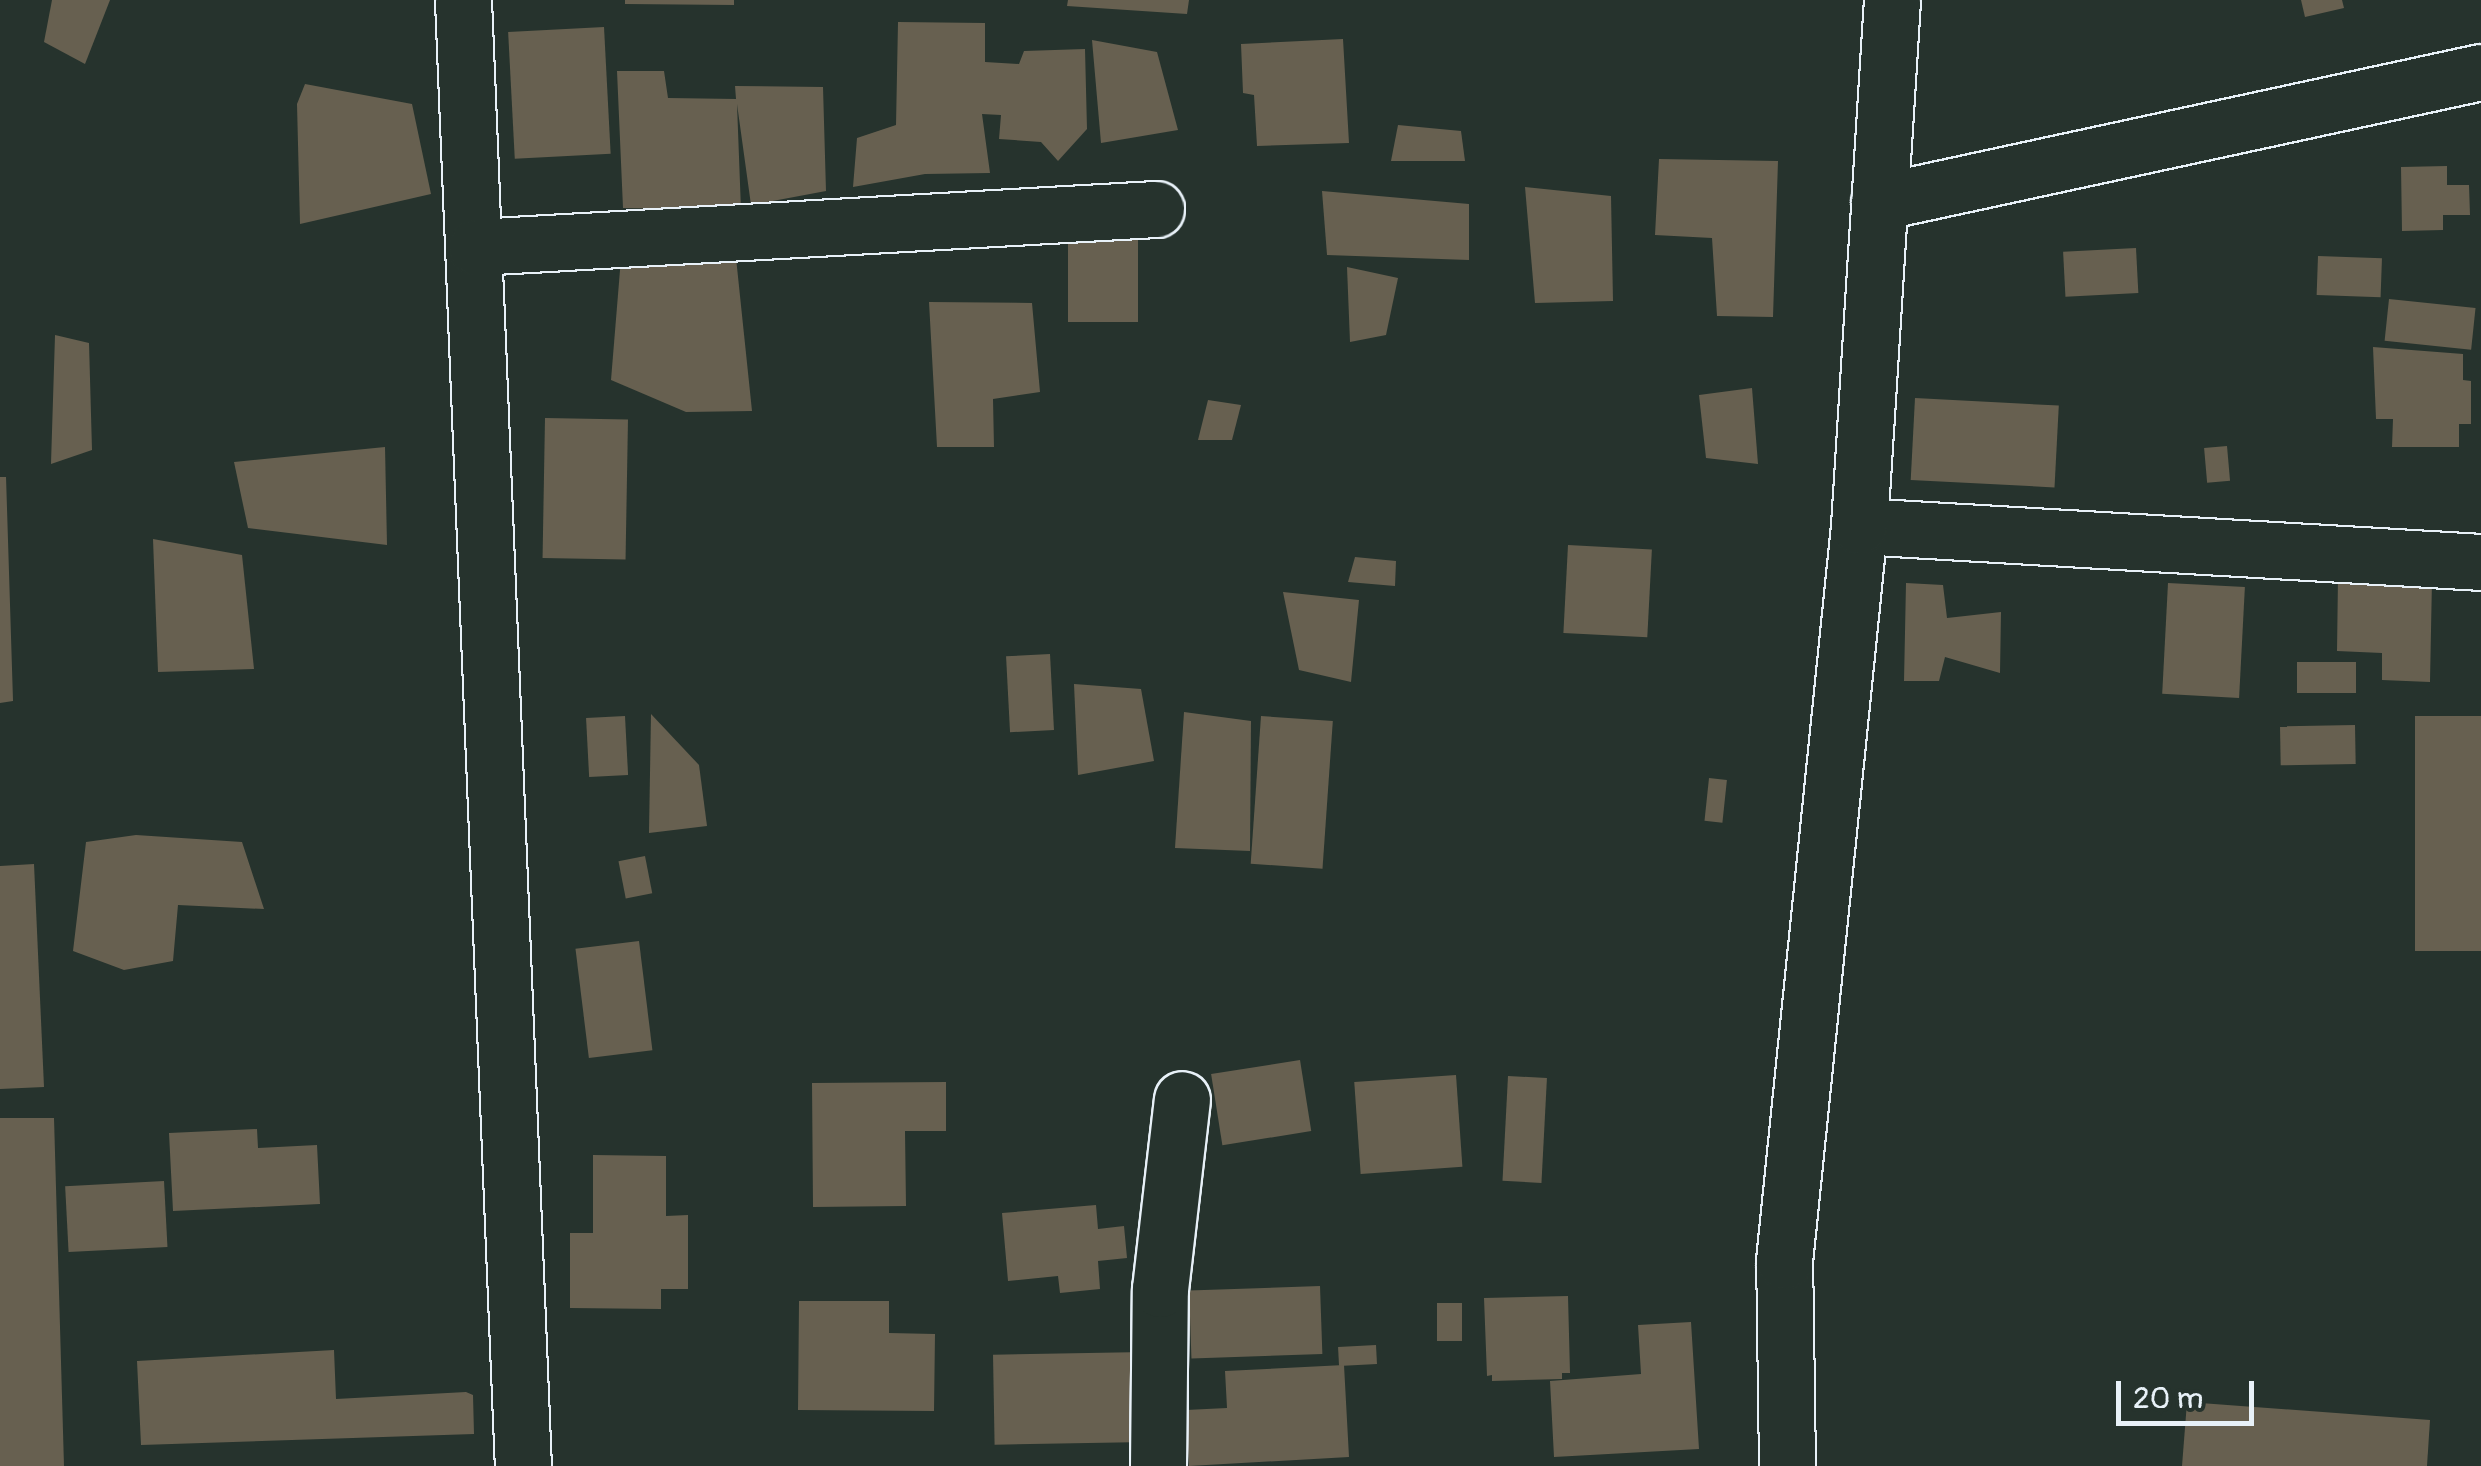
<!DOCTYPE html>
<style>
body{margin:0}
#map{position:relative;width:2481px;height:1466px;overflow:hidden;background:#26332d;font-family:Pangolin,sans-serif}
div>[style]{position:absolute}
.building>*{inset:0;background:#676050;transform-origin:0 0}
.roads{filter:drop-shadow(2px 0 #e8f1f8) drop-shadow(-2px 0 #e8f1f8) drop-shadow(0 2px #e8f1f8) drop-shadow(0 -2px #e8f1f8)}
.minor>*{height:55px;margin:-27.5px;padding:0 27.5px;transform-origin:27.5px;border-radius:27.5px;background:#26332d}
span{translate:-50% -50%;white-space:nowrap;text-align:center;line-height:1.15;-webkit-text-stroke:8px #26332d;paint-order:stroke}
.scale{position:absolute;left:2116px;top:1381px;width:138px;height:45px;box-sizing:border-box;border:5px solid #e8f1f8;border-top:0;padding-left:12px;font-size:30px;line-height:35px;white-space:nowrap;color:#e8f1f8;-webkit-text-stroke:8px #26332d;paint-order:stroke}
</style>
<div id="map">
<div class="building">
<i style="clip-path:polygon(52px 0,110px 0,85px 64px,44px 42px)"></i>
<i style="clip-path:polygon(625px 0,734px 0,734px 5px,625px 4px)"></i>
<i style="clip-path:polygon(1068px 0,1189px 0,1187px 14px,1067px 6px)"></i>
<i style="clip-path:polygon(2301px 0,2342px 0,2344px 8px,2305px 17px)"></i>
<i style="clip-path:polygon(898px 22px,985px 23px,985px 62px,1019px 64px,1024px 51px,1085px 49px,1087px 129px,1058px 161px,1041px 142px,999px 139px,1001px 115px,982px 114px,990px 173px,925px 174px,853px 187px,857px 138px,896px 125px)"></i>
<i style="left:604px;top:27px;width:127px;height:96px;rotate:87deg"></i>
<i style="clip-path:polygon(1343px 39px,1349px 143px,1257px 146px,1254px 95px,1243px 93px,1241px 44px)"></i>
<i style="clip-path:polygon(1092px 40px,1157px 52px,1178px 130px,1101px 143px)"></i>
<i style="clip-path:polygon(617px 71px,664px 71px,668px 98px,736px 99px,735px 86px,823px 87px,826px 191px,751px 205px,737px 104px,741px 210px,623px 208px)"></i>
<i style="clip-path:polygon(305px 84px,412px 104px,431px 194px,300px 224px,297px 104px)"></i>
<i style="clip-path:polygon(1398px 125px,1461px 131px,1465px 161px,1391px 161px)"></i>
<i style="clip-path:polygon(1659px 159px,1778px 161px,1773px 317px,1717px 316px,1712px 238px,1655px 235px)"></i>
<i style="clip-path:polygon(2447px 166px,2447px 185px,2469px 185px,2470px 215px,2443px 215px,2443px 230px,2402px 231px,2401px 167px)"></i>
<i style="clip-path:polygon(1525px 187px,1611px 196px,1613px 301px,1535px 303px)"></i>
<i style="clip-path:polygon(1322px 191px,1469px 204px,1469px 260px,1327px 255px)"></i>
<i style="left:1068px;top:232px;width:70px;height:90px"></i>
<i style="clip-path:polygon(735px 248px,752px 411px,686px 412px,611px 380px,621px 258px)"></i>
<i style="left:2136px;top:248px;width:45px;height:73px;rotate:87deg"></i>
<i style="left:2318px;top:256px;width:64px;height:39px;rotate:2deg"></i>
<i style="clip-path:polygon(1347px 267px,1398px 278px,1386px 335px,1350px 342px)"></i>
<i style="left:2389px;top:299px;width:87px;height:42px;rotate:6deg"></i>
<i style="clip-path:polygon(929px 302px,1032px 303px,1040px 392px,993px 399px,994px 447px,937px 447px)"></i>
<i style="clip-path:polygon(55px 335px,89px 343px,92px 450px,51px 464px)"></i>
<i style="clip-path:polygon(2373px 347px,2463px 354px,2463px 380px,2471px 381px,2471px 424px,2459px 424px,2459px 447px,2392px 447px,2393px 419px,2376px 419px)"></i>
<i style="clip-path:polygon(1752px 388px,1758px 464px,1706px 458px,1699px 395px)"></i>
<i style="left:1915px;top:398px;width:144px;height:82px;rotate:3deg"></i>
<i style="clip-path:polygon(1208px 400px,1241px 405px,1232px 440px,1198px 440px)"></i>
<i style="left:545px;top:418px;width:83px;height:140px;rotate:1deg"></i>
<i style="left:2227px;top:446px;width:35px;height:23px;rotate:85deg"></i>
<i style="clip-path:polygon(385px 447px,387px 545px,248px 528px,234px 462px)"></i>
<i style="clip-path:polygon(0 477px,6px 477px,13px 701px,0 703px)"></i>
<i style="clip-path:polygon(153px 539px,242px 555px,254px 669px,158px 672px)"></i>
<i style="left:1568px;top:545px;width:84px;height:88px;rotate:3deg"></i>
<i style="clip-path:polygon(1355px 557px,1396px 561px,1395px 586px,1348px 582px)"></i>
<i style="clip-path:polygon(2338px 577px,2432px 580px,2430px 682px,2382px 680px,2382px 653px,2337px 651px)"></i>
<i style="clip-path:polygon(1906px 583px,1943px 585px,1947px 618px,2001px 612px,2000px 673px,1945px 657px,1939px 681px,1904px 681px)"></i>
<i style="left:2168px;top:583px;width:77px;height:111px;rotate:3deg"></i>
<i style="clip-path:polygon(1283px 592px,1359px 600px,1351px 682px,1299px 670px)"></i>
<i style="left:1050px;top:654px;width:76px;height:44px;rotate:87deg"></i>
<i style="left:2297px;top:662px;width:59px;height:31px"></i>
<i style="clip-path:polygon(1074px 684px,1141px 689px,1154px 761px,1078px 775px)"></i>
<i style="clip-path:polygon(1184px 712px,1251px 721px,1250px 851px,1175px 848px)"></i>
<i style="clip-path:polygon(651px 714px,699px 765px,707px 826px,649px 833px)"></i>
<i style="left:625px;top:716px;width:59px;height:39px;rotate:87deg"></i>
<i style="left:1261px;top:716px;width:72px;height:148px;rotate:4deg"></i>
<i style="left:2481px;top:716px;width:235px;height:66px;rotate:90deg"></i>
<i style="left:2355px;top:725px;width:39px;height:75px;rotate:89deg"></i>
<i style="left:1709px;top:778px;width:18px;height:43px;rotate:6deg"></i>
<i style="clip-path:polygon(136px 835px,242px 842px,264px 909px,178px 905px,173px 961px,124px 970px,73px 951px,86px 842px)"></i>
<i style="left:645px;top:856px;width:38px;height:27px;rotate:79deg"></i>
<i style="clip-path:polygon(34px 864px,44px 1087px,0 1089px,0 866px)"></i>
<i style="left:639px;top:941px;width:110px;height:64px;rotate:83deg"></i>
<i style="left:1300px;top:1060px;width:72px;height:90px;rotate:81deg"></i>
<i style="left:1456px;top:1075px;width:92px;height:102px;rotate:86deg"></i>
<i style="left:1508px;top:1076px;width:39px;height:105px;rotate:3deg"></i>
<i style="clip-path:polygon(946px 1082px,946px 1131px,905px 1131px,906px 1206px,813px 1207px,812px 1083px)"></i>
<i style="clip-path:polygon(0 1118px,54px 1118px,64px 1466px,0 1466px)"></i>
<i style="clip-path:polygon(257px 1129px,258px 1148px,317px 1145px,320px 1204px,173px 1211px,169px 1133px)"></i>
<i style="clip-path:polygon(593px 1155px,666px 1156px,666px 1216px,688px 1215px,688px 1289px,661px 1289px,661px 1309px,570px 1308px,570px 1233px,593px 1233px)"></i>
<i style="left:164px;top:1181px;width:66px;height:99px;rotate:87deg"></i>
<i style="clip-path:polygon(1096px 1205px,1098px 1229px,1124px 1226px,1127px 1258px,1098px 1261px,1100px 1289px,1060px 1293px,1058px 1276px,1008px 1281px,1002px 1213px)"></i>
<i style="left:1320px;top:1286px;width:68px;height:131px;rotate:88deg"></i>
<i style="clip-path:polygon(1568px 1296px,1570px 1373px,1562px 1373px,1562px 1379px,1492px 1381px,1492px 1375px,1487px 1376px,1484px 1298px)"></i>
<i style="clip-path:polygon(799px 1301px,889px 1301px,889px 1333px,935px 1334px,934px 1411px,798px 1410px)"></i>
<i style="left:1437px;top:1303px;width:25px;height:38px"></i>
<i style="clip-path:polygon(1691px 1322px,1699px 1449px,1554px 1457px,1550px 1381px,1641px 1374px,1638px 1325px)"></i>
<i style="left:1376px;top:1345px;width:19px;height:38px;rotate:87deg"></i>
<i style="clip-path:polygon(334px 1350px,336px 1399px,466px 1392px,473px 1395px,474px 1434px,141px 1445px,137px 1361px)"></i>
<i style="left:1145px;top:1352px;width:90px;height:152px;rotate:89deg"></i>
<i style="clip-path:polygon(1344px 1365px,1349px 1457px,1189px 1466px,1186px 1410px,1227px 1408px,1225px 1371px)"></i>
<i style="clip-path:polygon(2187px 1402px,2430px 1420px,2427px 1466px,2182px 1466px)"></i>
</div>
<div class="roads">
<div class="minor">
<i style="left:463px;top:0;width:1467px;rotate:87.66deg"></i>
<i style="left:1879px;top:202px;width:616px;rotate:-12.19deg"></i>
<i style="left:476px;top:247px;width:681px;rotate:-3.2deg"></i>
<i style="left:1859px;top:526px;width:623px;rotate:3.31deg"></i>
<i style="left:1158px;top:1466px;width:177px;rotate:-89.4deg"></i>
<i style="left:1160px;top:1289px;width:191px;rotate:-83.4deg"></i>
<i style="left:1787px;top:1466px;width:205px;rotate:-90.8deg"></i>
<i style="left:1784px;top:1261px;width:739px;rotate:-84.17deg"></i>
<i style="left:1859px;top:526px;width:527px;rotate:-86.41deg"></i>
</div>
</div>
<div class="scale">20 m</div>
</div>
